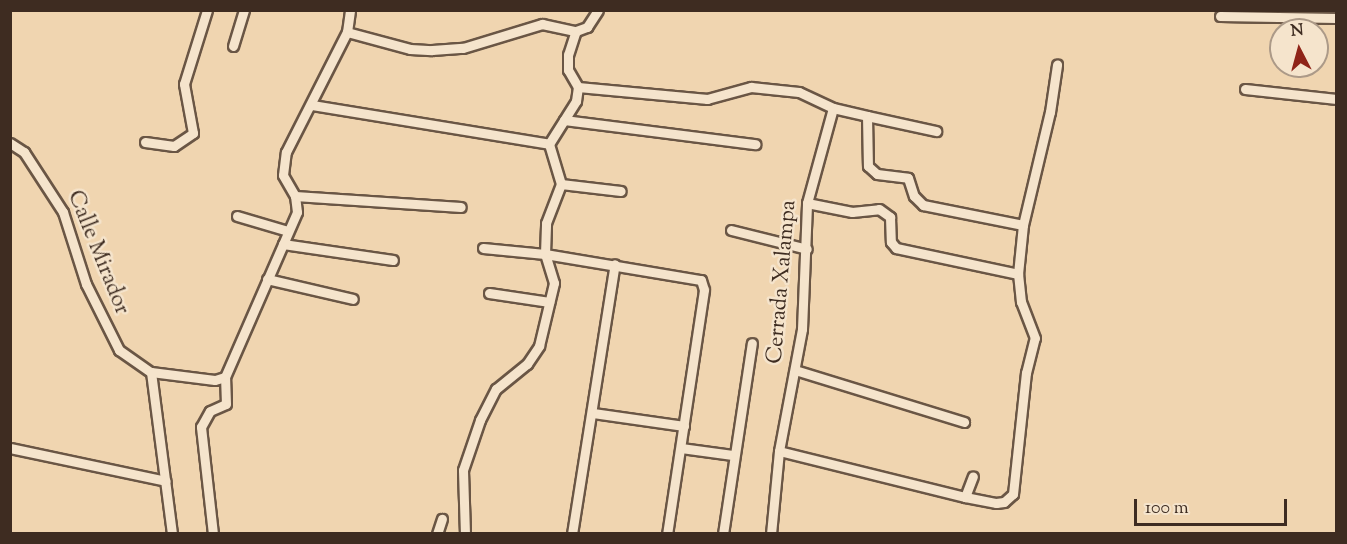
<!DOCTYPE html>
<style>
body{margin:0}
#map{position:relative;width:1347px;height:544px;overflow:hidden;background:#f0d5b0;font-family:"Sorts Mill Goudy",serif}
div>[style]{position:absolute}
.roads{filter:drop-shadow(2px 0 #6a5645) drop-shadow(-2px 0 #6a5645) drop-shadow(0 2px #6a5645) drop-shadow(0 -2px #6a5645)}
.street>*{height:9px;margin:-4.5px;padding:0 4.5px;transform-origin:4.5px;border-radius:4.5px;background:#f5e4cc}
span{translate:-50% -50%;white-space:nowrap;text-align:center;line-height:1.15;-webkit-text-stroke:5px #f5e4cc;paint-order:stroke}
.street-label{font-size:22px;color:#3e2c21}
.frame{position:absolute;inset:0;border:12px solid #3e2c21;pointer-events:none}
.north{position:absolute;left:1269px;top:18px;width:60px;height:60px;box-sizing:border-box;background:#f5e4cc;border:2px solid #ac9a88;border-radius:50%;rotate:354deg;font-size:16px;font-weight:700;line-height:24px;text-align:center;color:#3e2c21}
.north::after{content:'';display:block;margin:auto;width:21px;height:27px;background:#8f2418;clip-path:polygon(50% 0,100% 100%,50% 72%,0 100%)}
.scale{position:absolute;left:1134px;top:499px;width:153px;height:27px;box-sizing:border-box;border:3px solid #3e2c21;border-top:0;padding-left:8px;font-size:18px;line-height:21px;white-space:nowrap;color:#3e2c21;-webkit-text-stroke:4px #f5e4cc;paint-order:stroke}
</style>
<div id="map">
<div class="roads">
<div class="street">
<i style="left:1220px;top:16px;width:116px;rotate:1deg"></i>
<i style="left:347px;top:32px;width:65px;rotate:15.1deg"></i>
<i style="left:410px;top:49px;width:22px;rotate:3deg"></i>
<i style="left:432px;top:50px;width:31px;rotate:-4deg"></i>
<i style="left:463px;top:48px;width:83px;rotate:-16.9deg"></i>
<i style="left:542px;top:24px;width:35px;rotate:12deg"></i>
<i style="left:233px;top:46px;width:38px;rotate:-73deg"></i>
<i style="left:578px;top:87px;width:130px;rotate:5.3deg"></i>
<i style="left:707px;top:99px;width:46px;rotate:-15.3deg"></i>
<i style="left:751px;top:87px;width:48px;rotate:5.9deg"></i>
<i style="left:799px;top:92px;width:38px;rotate:25deg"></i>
<i style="left:833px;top:108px;width:35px;rotate:13deg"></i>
<i style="left:867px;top:116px;width:50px;rotate:88.9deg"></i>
<i style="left:868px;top:166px;width:12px;rotate:42deg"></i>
<i style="left:877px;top:174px;width:31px;rotate:7deg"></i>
<i style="left:908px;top:178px;width:19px;rotate:72deg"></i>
<i style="left:914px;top:196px;width:13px;rotate:45deg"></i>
<i style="left:923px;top:205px;width:102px;rotate:11.3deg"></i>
<i style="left:578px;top:87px;width:20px;rotate:-120deg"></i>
<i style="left:568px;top:70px;width:15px;rotate:-90deg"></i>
<i style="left:568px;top:55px;width:25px;rotate:-72deg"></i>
<i style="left:576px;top:31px;width:12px;rotate:-20deg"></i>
<i style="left:587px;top:27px;width:20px;rotate:-57deg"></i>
<i style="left:1245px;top:89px;width:92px;rotate:6.3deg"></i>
<i style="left:312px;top:105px;width:240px;rotate:9.3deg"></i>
<i style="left:867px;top:116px;width:71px;rotate:12.3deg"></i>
<i style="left:564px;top:120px;width:193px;rotate:7.2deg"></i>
<i style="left:145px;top:142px;width:29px;rotate:8deg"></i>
<i style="left:174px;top:146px;width:23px;rotate:-34deg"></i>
<i style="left:193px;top:133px;width:50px;rotate:-100.4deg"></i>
<i style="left:184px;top:84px;width:77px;rotate:-72.7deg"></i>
<i style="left:10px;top:143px;width:17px;rotate:33deg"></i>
<i style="left:24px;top:152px;width:72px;rotate:57deg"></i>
<i style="left:63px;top:212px;width:76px;rotate:72.3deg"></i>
<i style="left:86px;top:284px;width:74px;rotate:63.4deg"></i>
<i style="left:119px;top:350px;width:39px;rotate:35deg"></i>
<i style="left:151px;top:372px;width:64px;rotate:7.1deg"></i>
<i style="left:215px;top:380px;width:10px;rotate:-17deg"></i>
<i style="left:225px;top:377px;width:180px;rotate:-66.4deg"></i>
<i style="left:297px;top:212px;width:16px;rotate:-97deg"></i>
<i style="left:295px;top:196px;width:24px;rotate:-120deg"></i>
<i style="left:283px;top:175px;width:23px;rotate:-83deg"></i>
<i style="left:286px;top:152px;width:135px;rotate:-63.1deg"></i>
<i style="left:347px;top:32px;width:22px;rotate:-82deg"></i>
<i style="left:561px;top:184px;width:60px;rotate:6.7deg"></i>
<i style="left:295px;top:196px;width:166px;rotate:3.8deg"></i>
<i style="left:807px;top:203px;width:46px;rotate:11.3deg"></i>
<i style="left:852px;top:212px;width:27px;rotate:-6deg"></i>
<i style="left:879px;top:209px;width:14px;rotate:36deg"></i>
<i style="left:890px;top:217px;width:25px;rotate:88deg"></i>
<i style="left:891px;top:242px;width:8px;rotate:50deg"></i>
<i style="left:896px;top:248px;width:125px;rotate:12deg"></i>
<i style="left:1018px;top:274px;width:49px;rotate:-84.2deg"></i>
<i style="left:1023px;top:225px;width:116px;rotate:-76.6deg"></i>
<i style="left:1050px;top:112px;width:48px;rotate:-81.5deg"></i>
<i style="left:237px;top:216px;width:53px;rotate:16.4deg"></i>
<i style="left:731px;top:230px;width:78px;rotate:14deg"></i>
<i style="left:283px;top:244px;width:111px;rotate:8.3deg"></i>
<i style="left:483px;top:248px;width:62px;rotate:5.5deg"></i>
<i style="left:545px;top:254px;width:158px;rotate:9.5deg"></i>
<i style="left:701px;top:280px;width:10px;rotate:73deg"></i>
<i style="left:704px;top:290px;width:247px;rotate:98.6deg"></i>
<i style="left:267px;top:279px;width:88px;rotate:13.1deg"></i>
<i style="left:489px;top:293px;width:61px;rotate:8.5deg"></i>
<i style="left:795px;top:370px;width:177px;rotate:17.1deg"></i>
<i style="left:151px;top:372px;width:163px;rotate:82.6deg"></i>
<i style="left:593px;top:413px;width:92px;rotate:8.1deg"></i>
<i style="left:10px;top:448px;width:159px;rotate:11.9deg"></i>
<i style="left:681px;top:448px;width:52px;rotate:7.7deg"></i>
<i style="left:779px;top:451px;width:192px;rotate:13.9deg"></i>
<i style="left:965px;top:497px;width:22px;rotate:-69deg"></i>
<i style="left:965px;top:497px;width:32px;rotate:11deg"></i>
<i style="left:996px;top:503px;width:8px;rotate:-7deg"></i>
<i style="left:1004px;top:502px;width:12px;rotate:-42deg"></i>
<i style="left:1013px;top:494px;width:122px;rotate:-83.9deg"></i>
<i style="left:1026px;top:373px;width:36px;rotate:-76deg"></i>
<i style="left:1035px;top:338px;width:39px;rotate:-111deg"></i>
<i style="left:1021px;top:302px;width:28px;rotate:-96deg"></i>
<i style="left:213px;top:534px;width:108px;rotate:-96.4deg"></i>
<i style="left:201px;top:427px;width:18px;rotate:-61deg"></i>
<i style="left:210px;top:411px;width:17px;rotate:-24deg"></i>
<i style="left:226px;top:404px;width:27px;rotate:-92deg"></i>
<i style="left:437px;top:534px;width:16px;rotate:-72deg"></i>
<i style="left:465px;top:534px;width:64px;rotate:-91.8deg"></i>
<i style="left:463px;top:470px;width:53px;rotate:-71.2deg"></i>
<i style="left:480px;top:420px;width:35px;rotate:-63deg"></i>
<i style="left:496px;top:389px;width:40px;rotate:-39deg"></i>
<i style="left:527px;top:364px;width:22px;rotate:-56deg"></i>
<i style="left:539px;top:346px;width:65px;rotate:-76.6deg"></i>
<i style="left:554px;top:283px;width:30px;rotate:-107deg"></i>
<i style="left:545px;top:254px;width:31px;rotate:-88deg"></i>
<i style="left:546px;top:223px;width:42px;rotate:-69deg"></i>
<i style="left:561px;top:184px;width:42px;rotate:-106.7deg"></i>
<i style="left:549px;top:144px;width:51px;rotate:-57.9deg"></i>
<i style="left:576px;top:101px;width:14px;rotate:-82deg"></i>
<i style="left:572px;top:534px;width:273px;rotate:-81deg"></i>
<i style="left:723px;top:534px;width:193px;rotate:-81.4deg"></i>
<i style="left:771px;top:534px;width:83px;rotate:-84.5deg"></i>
<i style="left:779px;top:451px;width:124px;rotate:-79.3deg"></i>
<i style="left:802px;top:329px;width:126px;rotate:-87.7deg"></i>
<i style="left:807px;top:203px;width:98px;rotate:-74.7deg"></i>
</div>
</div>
<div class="street-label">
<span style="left:97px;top:253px;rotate:68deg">Calle Mirador</span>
<span style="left:783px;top:282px;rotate:-85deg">Cerrada Xalampa</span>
</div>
<div class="frame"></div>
<div class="north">N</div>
<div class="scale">100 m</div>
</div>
